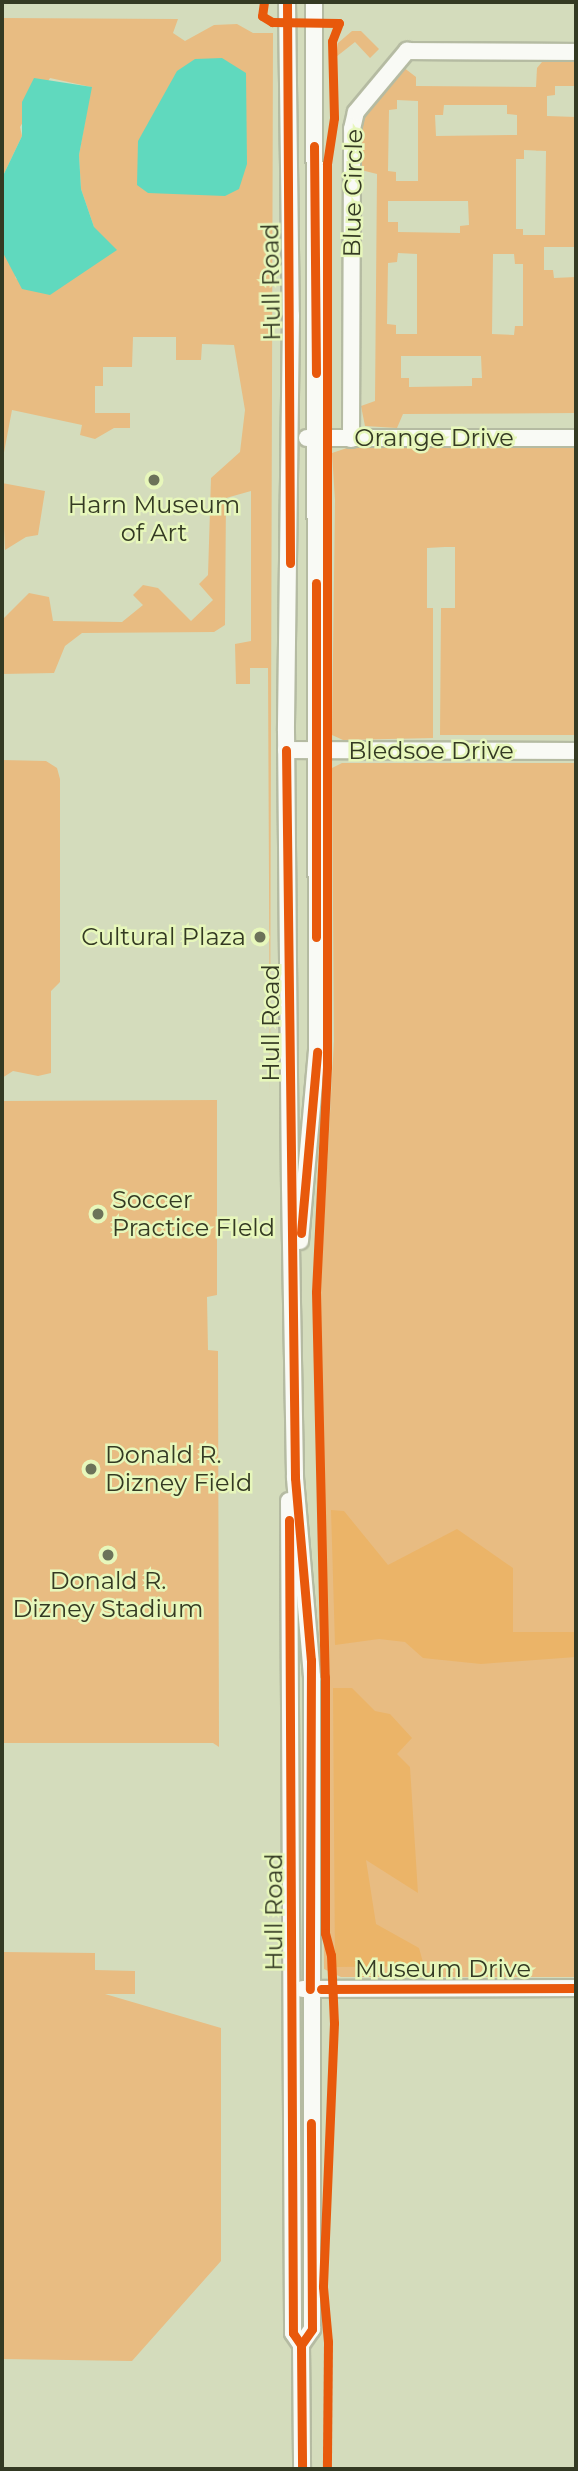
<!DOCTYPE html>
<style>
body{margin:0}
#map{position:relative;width:578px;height:2471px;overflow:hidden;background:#d4dcbc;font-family:Montserrat,sans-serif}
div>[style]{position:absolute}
.green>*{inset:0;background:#e8bc82}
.forest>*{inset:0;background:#ebb468}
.water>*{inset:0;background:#60d9be}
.roads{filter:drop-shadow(2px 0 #b5bba2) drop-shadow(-2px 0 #b5bba2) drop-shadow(0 2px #b5bba2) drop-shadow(0 -2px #b5bba2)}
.minor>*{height:16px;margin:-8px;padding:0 8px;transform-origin:8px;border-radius:8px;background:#f9faf5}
.cycleway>*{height:9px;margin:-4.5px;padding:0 4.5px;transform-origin:4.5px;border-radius:4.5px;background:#e8590c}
.dots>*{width:19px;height:19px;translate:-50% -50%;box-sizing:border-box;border:4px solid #e7f7bb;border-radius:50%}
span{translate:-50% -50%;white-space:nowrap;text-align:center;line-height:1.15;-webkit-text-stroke:5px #e7f7bb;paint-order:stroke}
.street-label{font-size:24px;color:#343a23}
.poi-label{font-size:24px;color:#343a23}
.right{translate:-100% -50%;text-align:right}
.left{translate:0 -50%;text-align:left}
.frame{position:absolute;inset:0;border:4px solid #343a23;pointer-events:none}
</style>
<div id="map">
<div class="green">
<i style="clip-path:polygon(2px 18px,178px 19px,173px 33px,185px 41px,214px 25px,237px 24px,253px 33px,273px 33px,270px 1095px,268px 668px,250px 668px,250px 684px,236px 684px,235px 644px,251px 641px,251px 491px,226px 498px,225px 625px,214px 632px,82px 633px,65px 646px,54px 673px,2px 674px,2px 620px,29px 593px,49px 597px,53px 621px,122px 622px,143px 605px,133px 595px,143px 585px,158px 588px,191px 621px,213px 600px,199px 584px,208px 575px,211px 478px,240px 452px,245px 410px,234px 345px,202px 344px,201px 360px,176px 360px,176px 337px,133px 337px,132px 367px,103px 367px,103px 386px,95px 386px,95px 413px,130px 413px,130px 428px,114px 428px,95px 439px,80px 435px,82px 425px,12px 410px,2px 463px,2px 251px,12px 263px,16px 279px,94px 227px,81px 189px,79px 155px,91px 87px,50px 78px,20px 127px,22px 136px,2px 178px)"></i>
<i style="clip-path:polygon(352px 31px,361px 31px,379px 49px,370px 58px,355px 42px,336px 57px,338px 43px)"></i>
<i style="clip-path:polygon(evenodd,576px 61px,576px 86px,555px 86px,555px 95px,547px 96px,547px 116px,576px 117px,576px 247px,544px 247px,544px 270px,553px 270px,554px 278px,576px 277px,576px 413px,403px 414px,397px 428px,365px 426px,361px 406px,375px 401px,377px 174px,361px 170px,359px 125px,403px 67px,416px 77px,416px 86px,536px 87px,537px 68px,542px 62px,576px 61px,397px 100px,418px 101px,418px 181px,396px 181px,396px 172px,388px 171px,389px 110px,397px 109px,397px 100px,576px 61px,444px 105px,507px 105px,507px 114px,517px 115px,517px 135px,436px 136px,435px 115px,443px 115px,444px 105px,576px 61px,524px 150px,546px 151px,545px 235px,523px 235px,523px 229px,516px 229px,516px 159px,524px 159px,524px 150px,576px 61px,388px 201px,468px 201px,469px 225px,460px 226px,460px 233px,398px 232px,398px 222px,388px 222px,388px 201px,576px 61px,398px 253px,417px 254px,417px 334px,396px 334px,396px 325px,387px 324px,388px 263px,397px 262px,398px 253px,576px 61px,493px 254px,514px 254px,515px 264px,523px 264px,523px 326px,515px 326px,514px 335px,492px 334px,493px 254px,576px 61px,401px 356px,481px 356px,482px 378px,472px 378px,472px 386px,409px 387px,409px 378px,401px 378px,401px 356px)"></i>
<i style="clip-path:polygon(576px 447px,576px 735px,440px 735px,441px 608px,455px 608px,455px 547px,445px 547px,427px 548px,427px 608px,433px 608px,433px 738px,343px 740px,332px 735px,335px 500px,332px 453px,347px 448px)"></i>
<i style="clip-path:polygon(2px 483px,45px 491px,38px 535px,26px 537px,5px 550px)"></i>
<i style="clip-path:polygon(2px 760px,46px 761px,57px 768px,60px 779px,60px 982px,51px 991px,51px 1073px,38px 1076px,13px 1071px,2px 1078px)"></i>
<i style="clip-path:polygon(342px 763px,576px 763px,576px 1977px,341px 1977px,324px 1969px,320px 1296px,334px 1041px,332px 768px)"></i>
<i style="clip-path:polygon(217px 1100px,217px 1295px,207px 1297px,208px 1350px,218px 1351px,219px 1747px,213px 1743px,2px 1743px,2px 1101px)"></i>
<i style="clip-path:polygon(2px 1952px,95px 1953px,95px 1970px,135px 1971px,135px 1994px,105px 1994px,221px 2028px,221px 2261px,132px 2361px,2px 2359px)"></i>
</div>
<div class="forest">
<i style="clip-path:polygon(331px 1510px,344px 1511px,388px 1565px,457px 1529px,513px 1568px,513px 1632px,576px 1632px,576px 1657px,481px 1664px,423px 1658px,405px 1642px,379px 1639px,335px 1645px)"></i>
<i style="clip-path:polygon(333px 1688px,352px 1688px,375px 1711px,390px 1714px,412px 1738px,397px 1754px,410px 1767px,418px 1893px,366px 1860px,376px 1924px,419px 1948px,424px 1966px,335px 1967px)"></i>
</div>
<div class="water">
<i style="clip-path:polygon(222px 58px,246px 73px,247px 164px,239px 189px,225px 196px,148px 193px,137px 185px,138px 141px,177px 71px,195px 59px)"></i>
<i style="clip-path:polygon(34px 78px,92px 87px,79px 155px,81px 189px,94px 227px,117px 250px,50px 295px,22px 289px,2px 251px,2px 178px,22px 136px,22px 102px)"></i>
</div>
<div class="roads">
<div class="minor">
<i style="left:287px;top:2px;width:313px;rotate:89.3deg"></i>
<i style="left:291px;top:315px;width:416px;rotate:90.7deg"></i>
<i style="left:286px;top:731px;width:457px;rotate:89.5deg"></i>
<i style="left:290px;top:1188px;width:290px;rotate:89deg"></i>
<i style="left:295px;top:1478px;width:200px;rotate:85.1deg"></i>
<i style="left:312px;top:1677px;width:652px;rotate:90deg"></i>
<i style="left:312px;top:2329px;width:19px;rotate:125deg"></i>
<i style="left:307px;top:438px;width:269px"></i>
<i style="left:351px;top:439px;width:310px;rotate:-89.8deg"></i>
<i style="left:352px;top:129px;width:17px;rotate:-77deg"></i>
<i style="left:356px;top:112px;width:80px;rotate:-50.1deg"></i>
<i style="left:407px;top:51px;width:169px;rotate:0.3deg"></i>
<i style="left:286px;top:750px;width:290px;rotate:0.2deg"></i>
<i style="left:300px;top:1241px;width:190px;rotate:-84.9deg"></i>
<i style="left:317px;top:1052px;width:1050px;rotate:-90.16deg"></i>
<i style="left:289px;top:1501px;width:832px;rotate:89.72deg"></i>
<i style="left:293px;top:2333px;width:14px;rotate:56deg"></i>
<i style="left:301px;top:2345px;width:124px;rotate:89.5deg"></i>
<i style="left:303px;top:1989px;width:273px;rotate:-0.2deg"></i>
</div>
</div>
<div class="cycleway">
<i style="left:264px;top:2px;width:14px;rotate:98deg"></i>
<i style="left:262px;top:16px;width:12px;rotate:31deg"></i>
<i style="left:272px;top:22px;width:67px;rotate:0.9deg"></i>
<i style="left:339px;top:23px;width:19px;rotate:111deg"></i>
<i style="left:332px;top:41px;width:77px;rotate:88.5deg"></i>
<i style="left:334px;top:118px;width:47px;rotate:98.7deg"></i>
<i style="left:327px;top:164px;width:903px;rotate:90deg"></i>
<i style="left:327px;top:1067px;width:225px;rotate:92.8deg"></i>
<i style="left:316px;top:1292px;width:385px;rotate:88.7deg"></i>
<i style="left:325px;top:1677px;width:256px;rotate:90deg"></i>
<i style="left:325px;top:1933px;width:23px;rotate:75deg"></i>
<i style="left:331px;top:1955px;width:68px;rotate:87.5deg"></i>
<i style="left:334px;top:2023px;width:264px;rotate:92.4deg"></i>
<i style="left:323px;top:2287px;width:55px;rotate:84.8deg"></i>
<i style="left:328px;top:2342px;width:127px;rotate:90.5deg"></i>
<i style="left:287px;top:2px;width:561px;rotate:89.69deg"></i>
<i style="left:314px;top:146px;width:227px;rotate:89.5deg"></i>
<i style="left:286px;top:750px;width:728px;rotate:89.29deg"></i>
<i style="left:295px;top:1478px;width:183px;rotate:85deg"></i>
<i style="left:311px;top:1660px;width:329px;rotate:90.2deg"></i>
<i style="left:316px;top:937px;width:354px;rotate:-90deg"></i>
<i style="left:301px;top:1233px;width:182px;rotate:-84.9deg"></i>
<i style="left:289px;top:1520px;width:813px;rotate:89.72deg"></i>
<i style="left:293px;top:2333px;width:14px;rotate:56deg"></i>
<i style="left:301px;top:2345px;width:124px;rotate:89.5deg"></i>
<i style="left:321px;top:1989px;width:255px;rotate:-0.2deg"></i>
<i style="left:301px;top:2345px;width:19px;rotate:-55deg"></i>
<i style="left:312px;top:2329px;width:206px;rotate:-90.3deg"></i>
</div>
<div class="dots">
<i style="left:154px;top:480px;background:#6c7359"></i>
<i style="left:260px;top:937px;background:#6c7359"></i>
<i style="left:98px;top:1214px;background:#6c7359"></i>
<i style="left:91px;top:1469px;background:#6c7359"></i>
<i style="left:108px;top:1555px;background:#6c7359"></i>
</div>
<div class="street-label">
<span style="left:353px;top:193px;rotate:-89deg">Blue Circle</span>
<span style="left:271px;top:282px;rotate:-91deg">Hull Road</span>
<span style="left:434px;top:438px">Orange Drive</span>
<span style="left:431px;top:751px">Bledsoe Drive</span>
<span style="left:271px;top:1023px;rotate:-90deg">Hull Road</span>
<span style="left:274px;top:1912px;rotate:-90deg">Hull Road</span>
<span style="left:443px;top:1969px">Museum Drive</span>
</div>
<div class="poi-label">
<span style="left:154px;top:519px">Harn Museum<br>of Art</span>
<span class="right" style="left:246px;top:937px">Cultural Plaza</span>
<span class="left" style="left:112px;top:1214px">Soccer<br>Practice FIeld</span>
<span class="left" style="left:105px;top:1469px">Donald R.<br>Dizney Field</span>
<span style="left:108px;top:1595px">Donald R.<br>Dizney Stadium</span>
</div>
<div class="frame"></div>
</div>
